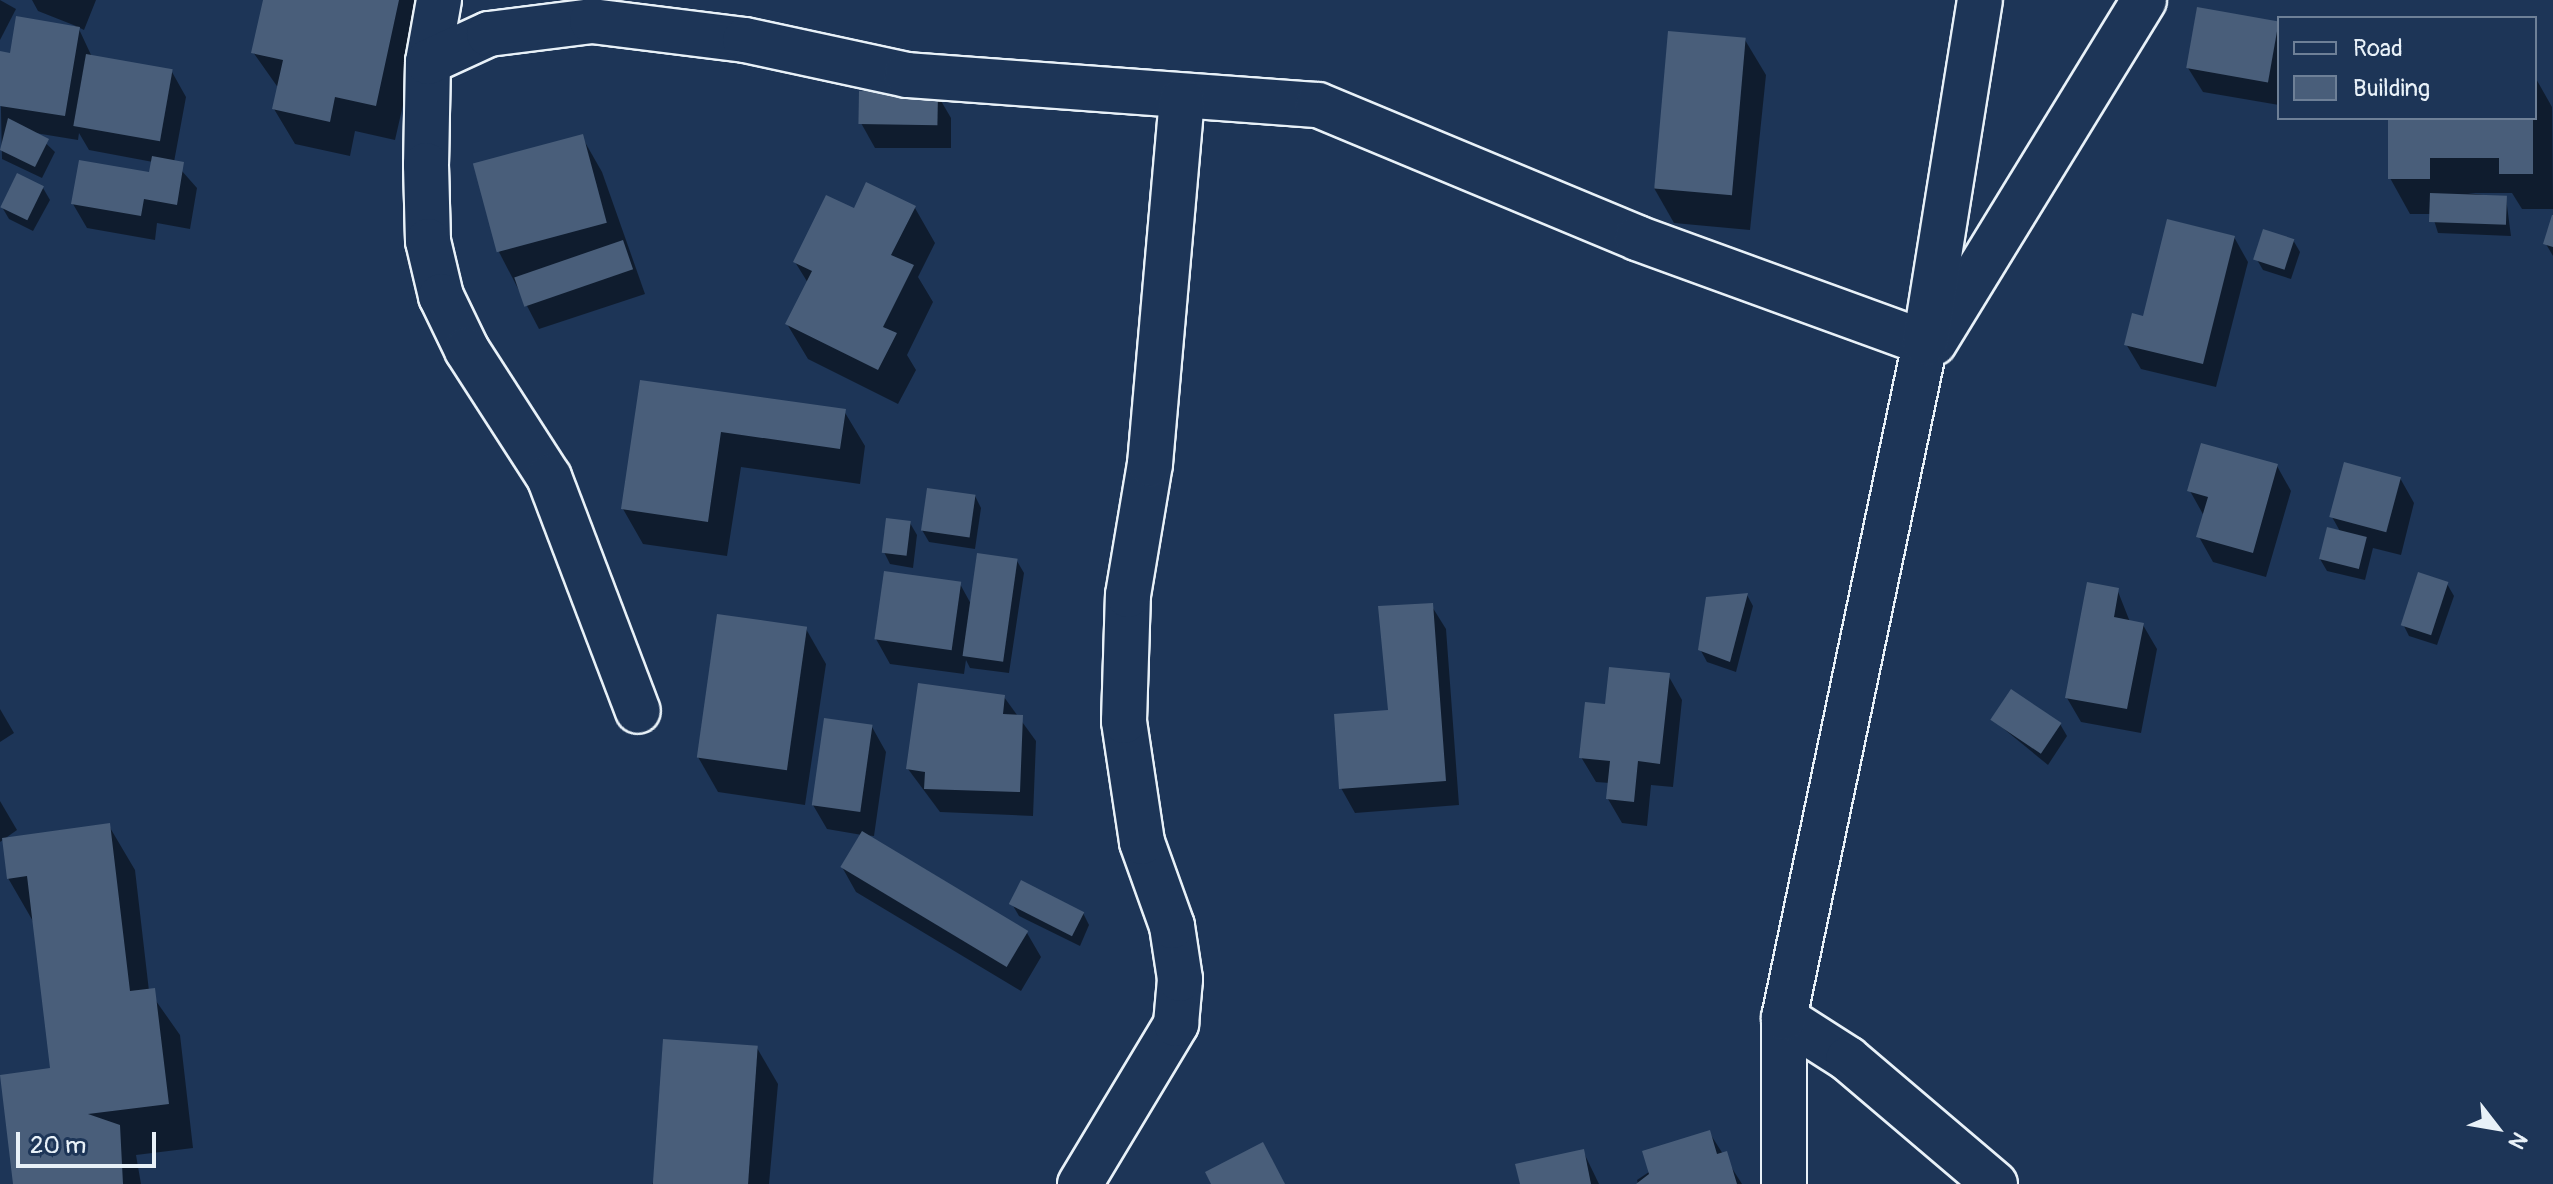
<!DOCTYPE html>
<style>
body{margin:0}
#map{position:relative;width:2553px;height:1184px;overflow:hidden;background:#1d3557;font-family:Pangolin,sans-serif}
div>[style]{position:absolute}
.shadow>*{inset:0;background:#0007}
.building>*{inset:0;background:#495e7a;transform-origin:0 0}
.roads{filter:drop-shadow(2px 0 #e8f1f8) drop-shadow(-2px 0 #e8f1f8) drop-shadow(0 2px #e8f1f8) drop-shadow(0 -2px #e8f1f8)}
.minor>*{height:44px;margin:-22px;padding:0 22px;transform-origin:22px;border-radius:22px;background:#1d3557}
span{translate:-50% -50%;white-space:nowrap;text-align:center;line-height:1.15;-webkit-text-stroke:6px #1d3557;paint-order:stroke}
.legend{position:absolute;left:2277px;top:16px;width:260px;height:104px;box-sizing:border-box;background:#1d3557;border:2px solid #6e8097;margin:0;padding:10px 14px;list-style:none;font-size:24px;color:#e8f1f8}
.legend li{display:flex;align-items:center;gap:16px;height:40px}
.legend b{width:40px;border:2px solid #6e8097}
.north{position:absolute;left:2457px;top:1088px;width:80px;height:80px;-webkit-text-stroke:6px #1d3557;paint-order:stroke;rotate:121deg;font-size:22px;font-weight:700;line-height:32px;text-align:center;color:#e8f1f8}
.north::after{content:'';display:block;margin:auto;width:28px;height:36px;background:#e8f1f8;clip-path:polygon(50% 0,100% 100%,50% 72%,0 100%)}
.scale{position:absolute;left:16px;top:1132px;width:140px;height:36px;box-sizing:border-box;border:4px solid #e8f1f8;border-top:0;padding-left:10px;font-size:24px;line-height:28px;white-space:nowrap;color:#e8f1f8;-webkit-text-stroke:6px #1d3557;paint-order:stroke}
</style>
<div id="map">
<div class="shadow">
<i style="clip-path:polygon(0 0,16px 9px,0 40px)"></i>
<i style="clip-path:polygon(32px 0,96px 0,84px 30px,78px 27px,92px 57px,172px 72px,186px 97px,174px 162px,197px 188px,190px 229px,157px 223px,155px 240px,87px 228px,73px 204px,151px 174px,153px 162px,89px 150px,79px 133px,78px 140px,35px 133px,55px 152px,42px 178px,2px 159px,0 65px,76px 26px,38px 11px)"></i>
<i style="clip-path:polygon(265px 0,427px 0,395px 140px,355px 131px,350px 156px,295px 144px,274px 109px,279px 89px,253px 52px)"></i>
<i style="clip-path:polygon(2278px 23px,2279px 105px,2203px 92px,2188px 68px)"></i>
<i style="clip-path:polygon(1745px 40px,1766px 75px,1750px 230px,1674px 223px,1654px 188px)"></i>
<i style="clip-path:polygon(2535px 77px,2552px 107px,2553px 209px,2522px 209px,2512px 193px,2468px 193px,2506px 198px,2511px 236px,2438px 233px,2432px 214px,2410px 214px,2390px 178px,2390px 118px,2535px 118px)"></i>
<i style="clip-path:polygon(937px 94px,951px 118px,951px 148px,875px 148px,861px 123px)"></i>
<i style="clip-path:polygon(582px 137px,602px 172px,645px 294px,539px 329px,499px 252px)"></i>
<i style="clip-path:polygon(43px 188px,50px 200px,33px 231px,9px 219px,2px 207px)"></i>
<i style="clip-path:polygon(915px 208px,935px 243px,918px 277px,933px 302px,907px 355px,916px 370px,898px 404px,808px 359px,787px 324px,808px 283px,795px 262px,855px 211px)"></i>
<i style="clip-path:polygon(2553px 220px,2553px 256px,2546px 244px)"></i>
<i style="clip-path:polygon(2234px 237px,2248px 262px,2216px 387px,2141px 369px,2126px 344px)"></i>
<i style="clip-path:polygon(2293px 240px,2300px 252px,2291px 279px,2263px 270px,2256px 258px)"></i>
<i style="clip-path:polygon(642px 382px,844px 411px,865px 446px,860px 484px,741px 467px,727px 556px,643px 544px,623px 509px)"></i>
<i style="clip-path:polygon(2277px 466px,2291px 491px,2266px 577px,2213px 562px,2199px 537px,2204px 516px,2190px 491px)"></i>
<i style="clip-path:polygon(2400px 478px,2414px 503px,2401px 555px,2373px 548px,2365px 580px,2327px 571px,2320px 559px,2341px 533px,2332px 517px)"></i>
<i style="clip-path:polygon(975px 496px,981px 508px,975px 549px,929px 542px,922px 530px)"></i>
<i style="clip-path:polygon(910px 523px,917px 535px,913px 568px,890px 564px,884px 552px)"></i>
<i style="clip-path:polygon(1017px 561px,1024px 573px,1009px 673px,970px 668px,966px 660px,964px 674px,890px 664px,876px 639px,960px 584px,971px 604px)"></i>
<i style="clip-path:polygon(2447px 584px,2454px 596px,2437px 645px,2409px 636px,2403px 624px)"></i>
<i style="clip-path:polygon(2117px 589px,2130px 622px,2143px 625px,2157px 649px,2141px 733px,2081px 722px,2067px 698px)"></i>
<i style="clip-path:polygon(1747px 595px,1753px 606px,1736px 672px,1707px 662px,1700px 649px)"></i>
<i style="clip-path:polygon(1431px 605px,1446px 629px,1459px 805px,1355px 813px,1341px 788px,1390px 712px)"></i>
<i style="clip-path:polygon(806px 629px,826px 664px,805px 805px,718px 792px,698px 757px)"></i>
<i style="clip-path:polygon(1668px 675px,1682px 700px,1673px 787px,1651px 785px,1647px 826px,1622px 823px,1608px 799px,1610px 783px,1596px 782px,1581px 757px,1607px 707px)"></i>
<i style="clip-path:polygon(1004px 697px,1036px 741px,1033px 816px,940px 812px,908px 769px)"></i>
<i style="clip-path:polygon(0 709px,14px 733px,0 742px)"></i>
<i style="clip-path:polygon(1993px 720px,2060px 724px,2067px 736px,2048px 765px)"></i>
<i style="clip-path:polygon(872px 727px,886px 752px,874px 836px,863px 835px,1027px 933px,1041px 957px,1021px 991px,856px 892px,842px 867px,862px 835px,827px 829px,813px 805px)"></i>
<i style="clip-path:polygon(0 801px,17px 830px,0 842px)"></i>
<i style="clip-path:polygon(109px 826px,135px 870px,149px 991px,180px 1035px,193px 1148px,136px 1155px,141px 1184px,15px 1184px,52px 1070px,34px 923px,8px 878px)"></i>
<i style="clip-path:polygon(1012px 904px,1083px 913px,1089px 925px,1080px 946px,1019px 916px)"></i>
<i style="clip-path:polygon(757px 1048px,778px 1084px,769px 1184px,652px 1184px)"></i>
<i style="clip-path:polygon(1709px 1132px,1742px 1184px,1638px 1184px,1637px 1180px)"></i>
<i style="clip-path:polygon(1583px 1151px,1599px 1184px,1522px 1184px)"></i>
</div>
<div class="building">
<i style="clip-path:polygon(263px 0,399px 0,376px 106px,335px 97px,330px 122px,272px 109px,283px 60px,251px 53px)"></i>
<i style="left:2197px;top:7px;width:83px;height:62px;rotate:10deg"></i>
<i style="clip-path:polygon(16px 16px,80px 27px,65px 116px,0 106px,0 51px,10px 53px)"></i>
<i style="left:1668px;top:31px;width:78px;height:158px;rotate:5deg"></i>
<i style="left:86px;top:54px;width:88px;height:73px;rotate:10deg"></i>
<i style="left:859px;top:91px;width:79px;height:33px;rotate:1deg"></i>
<i style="clip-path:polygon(8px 118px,49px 139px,35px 167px,0 150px)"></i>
<i style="clip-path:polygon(2388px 118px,2533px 118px,2533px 174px,2499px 174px,2499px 158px,2430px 158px,2430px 179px,2388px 179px)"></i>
<i style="left:583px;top:134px;width:92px;height:114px;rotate:75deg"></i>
<i style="clip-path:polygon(152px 156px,184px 162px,177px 205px,144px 199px,141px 216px,71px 204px,79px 160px,149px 172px)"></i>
<i style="left:17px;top:173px;width:30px;height:38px;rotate:26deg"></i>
<i style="clip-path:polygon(866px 182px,916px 206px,891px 255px,914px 265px,883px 327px,897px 333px,878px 370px,785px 324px,812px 271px,793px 262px,826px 195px,854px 208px)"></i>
<i style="left:2430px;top:193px;width:77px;height:29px;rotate:2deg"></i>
<i style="clip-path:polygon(2552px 215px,2553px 215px,2553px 247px,2543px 244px)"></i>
<i style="clip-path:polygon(2167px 219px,2235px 236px,2203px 364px,2124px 345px,2132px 313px,2143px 316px)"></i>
<i style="left:2263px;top:229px;width:33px;height:32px;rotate:18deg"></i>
<i style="left:623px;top:240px;width:31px;height:115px;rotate:71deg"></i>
<i style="clip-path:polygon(640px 380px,846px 409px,840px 449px,721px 432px,708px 522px,621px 509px)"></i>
<i style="clip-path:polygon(2201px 443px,2278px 464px,2253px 553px,2196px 537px,2208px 497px,2187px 491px)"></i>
<i style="left:2344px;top:462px;width:59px;height:57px;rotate:15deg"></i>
<i style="left:927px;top:488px;width:49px;height:43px;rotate:8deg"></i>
<i style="left:886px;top:518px;width:25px;height:35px;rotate:7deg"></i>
<i style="left:2327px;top:527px;width:41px;height:33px;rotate:14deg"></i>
<i style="left:977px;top:553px;width:41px;height:104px;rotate:8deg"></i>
<i style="left:884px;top:571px;width:78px;height:69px;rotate:8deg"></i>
<i style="left:2418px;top:572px;width:32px;height:56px;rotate:18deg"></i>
<i style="clip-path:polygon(2087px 582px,2119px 588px,2114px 617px,2144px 623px,2127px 709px,2065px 698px)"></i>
<i style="clip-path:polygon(1748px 593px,1730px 662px,1698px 650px,1706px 597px)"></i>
<i style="clip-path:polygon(1433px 603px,1446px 781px,1339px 789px,1334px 714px,1388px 710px,1378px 606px)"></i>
<i style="left:717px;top:614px;width:91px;height:145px;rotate:8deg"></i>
<i style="clip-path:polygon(1609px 667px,1670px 673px,1660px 764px,1638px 761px,1634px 802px,1606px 799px,1610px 761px,1579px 758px,1585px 702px,1605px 704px)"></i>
<i style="clip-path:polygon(918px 683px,1005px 695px,1003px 714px,1023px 715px,1020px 792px,924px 789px,925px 772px,906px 769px)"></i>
<i style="left:2011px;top:689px;width:61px;height:37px;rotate:34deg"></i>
<i style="left:824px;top:718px;width:49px;height:88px;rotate:8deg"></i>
<i style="clip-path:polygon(110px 823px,130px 991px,155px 988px,169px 1104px,88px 1114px,120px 1125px,123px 1184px,13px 1184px,0 1075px,50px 1068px,27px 876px,7px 879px,2px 838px)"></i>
<i style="left:862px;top:831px;width:194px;height:42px;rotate:31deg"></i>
<i style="left:1021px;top:880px;width:71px;height:27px;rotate:27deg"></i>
<i style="left:663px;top:1039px;width:95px;height:146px;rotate:4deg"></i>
<i style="clip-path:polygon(1710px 1130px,1717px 1154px,1727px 1151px,1737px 1184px,1636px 1184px,1649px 1174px,1642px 1151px)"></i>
<i style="clip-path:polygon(1263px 1142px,1285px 1184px,1211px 1184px,1205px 1172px)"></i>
<i style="clip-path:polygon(1584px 1149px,1591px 1184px,1520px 1184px,1515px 1164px)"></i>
</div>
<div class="roads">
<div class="minor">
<i style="left:439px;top:0;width:63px;rotate:100.1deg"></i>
<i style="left:428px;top:62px;width:103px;rotate:91.1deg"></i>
<i style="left:426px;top:165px;width:76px;rotate:88.5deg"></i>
<i style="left:428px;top:241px;width:57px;rotate:76.7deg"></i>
<i style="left:441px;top:296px;width:60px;rotate:64.3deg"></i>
<i style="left:467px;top:350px;width:151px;rotate:57.2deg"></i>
<i style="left:549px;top:477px;width:250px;rotate:69.2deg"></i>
<i style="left:428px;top:62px;width:67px;rotate:-24.7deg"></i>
<i style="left:489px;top:34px;width:104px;rotate:-7.2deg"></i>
<i style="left:592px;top:21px;width:154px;rotate:7.1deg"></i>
<i style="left:745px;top:40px;width:166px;rotate:12.2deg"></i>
<i style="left:907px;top:75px;width:412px;rotate:4.2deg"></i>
<i style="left:1318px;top:105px;width:346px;rotate:22.6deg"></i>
<i style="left:1637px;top:238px;width:307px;rotate:20deg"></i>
<i style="left:1934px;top:343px;width:402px;rotate:-58.5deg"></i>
<i style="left:1784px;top:1018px;width:76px;rotate:32.6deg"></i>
<i style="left:1848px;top:1059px;width:193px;rotate:40.4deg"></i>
<i style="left:1080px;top:1184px;width:187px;rotate:-59deg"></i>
<i style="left:1176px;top:1024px;width:45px;rotate:-84.9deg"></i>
<i style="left:1180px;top:979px;width:54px;rotate:-98.6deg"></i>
<i style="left:1172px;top:926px;width:89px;rotate:-109.7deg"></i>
<i style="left:1142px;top:842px;width:122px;rotate:-98.5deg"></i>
<i style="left:1124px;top:721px;width:126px;rotate:-88.2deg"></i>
<i style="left:1128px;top:595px;width:133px;rotate:-80.5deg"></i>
<i style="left:1150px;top:464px;width:365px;rotate:-85deg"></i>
<i style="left:1784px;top:1184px;width:166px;rotate:-90deg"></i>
<i style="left:1784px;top:1018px;width:690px;rotate:-78.2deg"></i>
<i style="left:1925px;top:343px;width:347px;rotate:-80.9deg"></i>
</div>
</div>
<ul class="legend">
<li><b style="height:10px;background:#1d3557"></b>Road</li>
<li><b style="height:22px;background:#495e7a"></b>Building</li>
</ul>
<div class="north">N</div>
<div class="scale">20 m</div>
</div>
